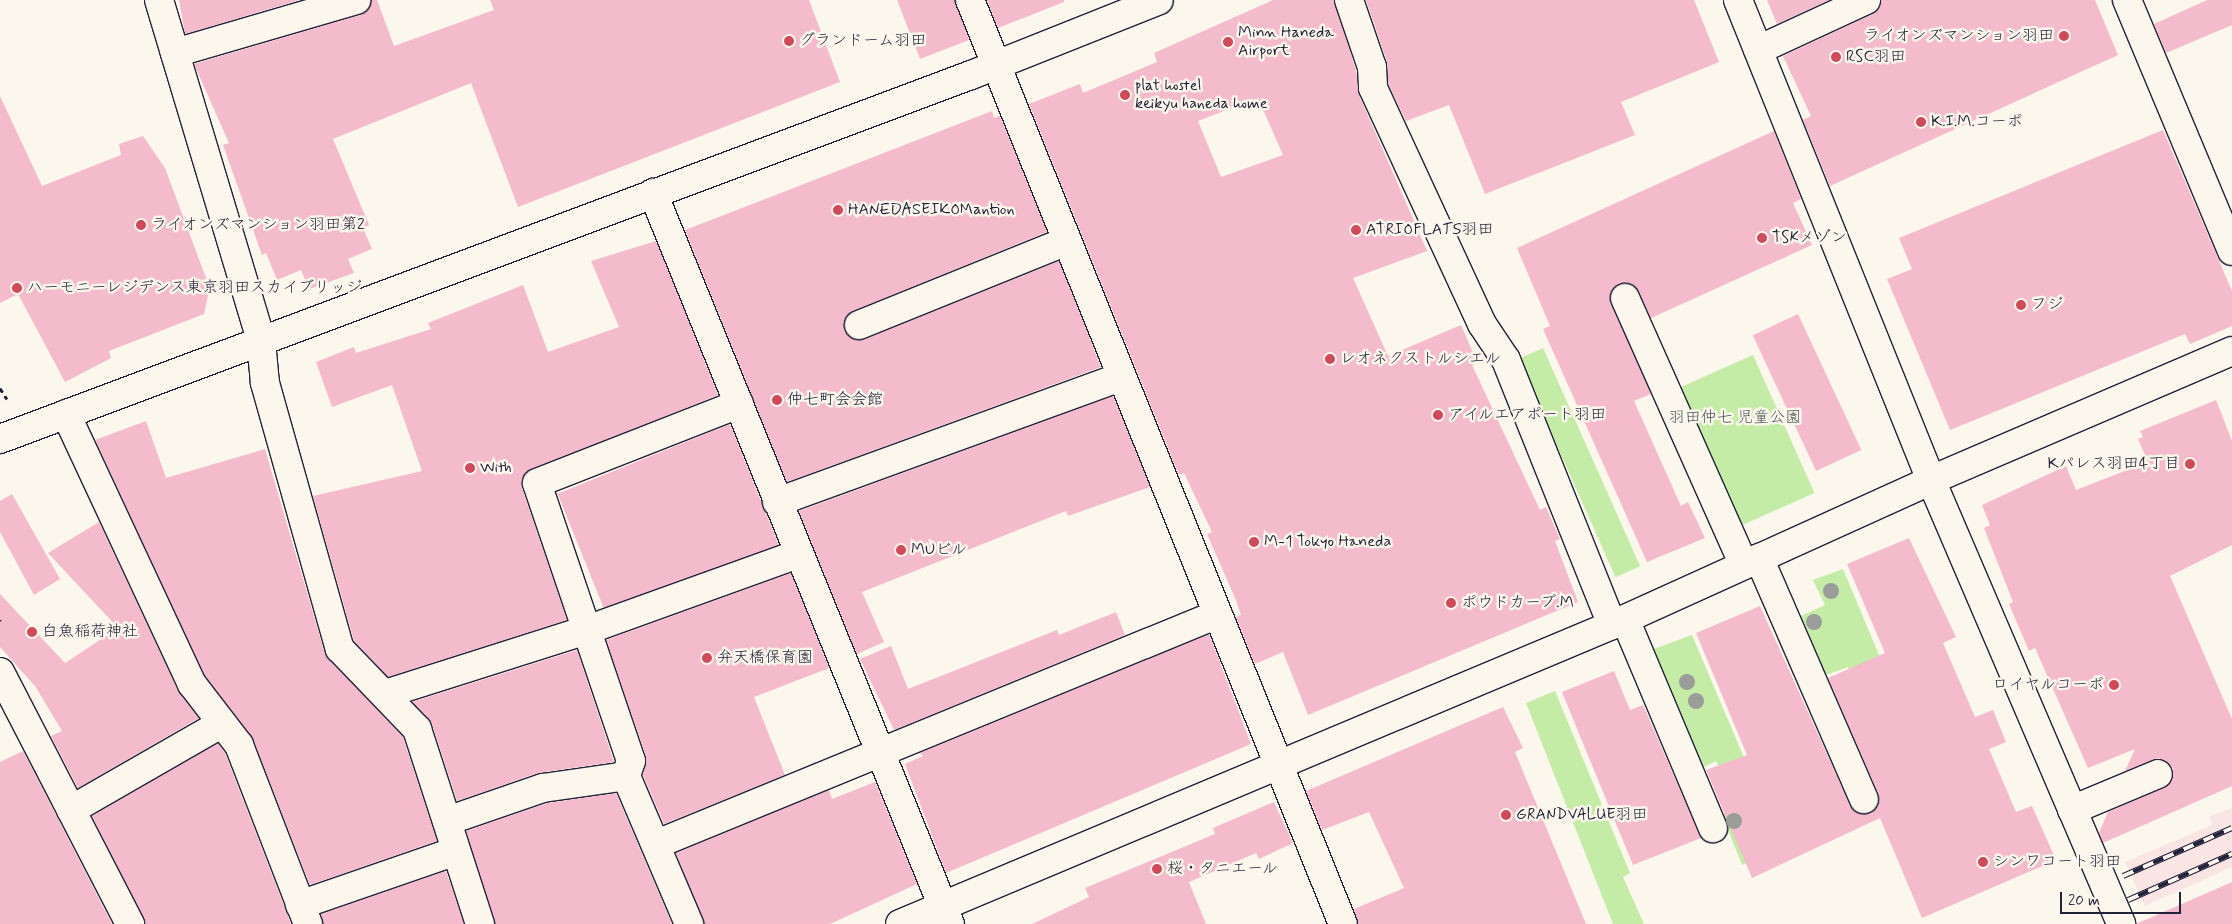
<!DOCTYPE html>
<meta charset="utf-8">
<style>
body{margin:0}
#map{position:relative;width:2232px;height:924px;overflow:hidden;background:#fbf7ec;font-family:Mynerve,"Klee One",sans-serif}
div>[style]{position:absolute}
.built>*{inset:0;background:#f9e5e3}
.green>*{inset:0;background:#c4eca7;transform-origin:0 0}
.building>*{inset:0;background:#f4bbcd;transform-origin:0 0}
.path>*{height:3px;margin-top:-1.5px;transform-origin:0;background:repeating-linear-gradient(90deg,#22223b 0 5px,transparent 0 9px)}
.roads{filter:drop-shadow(1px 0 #22223b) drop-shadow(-1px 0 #22223b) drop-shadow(0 1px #22223b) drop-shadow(0 -1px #22223b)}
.minor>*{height:28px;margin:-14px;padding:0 14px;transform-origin:14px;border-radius:14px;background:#fbf7ec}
.rail>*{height:5.5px;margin-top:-2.75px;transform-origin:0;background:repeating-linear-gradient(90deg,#fbf7ec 0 11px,#22223b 0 22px);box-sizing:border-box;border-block:1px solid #22223b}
.trees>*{width:16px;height:16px;margin:-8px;border-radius:50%;background:#9a9d9a}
.dots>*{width:14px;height:14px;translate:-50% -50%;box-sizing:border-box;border:2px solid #fbf7ec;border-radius:50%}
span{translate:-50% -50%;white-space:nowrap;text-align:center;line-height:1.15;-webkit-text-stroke:5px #fbf7ec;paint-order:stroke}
.poi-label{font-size:16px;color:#22223b}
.left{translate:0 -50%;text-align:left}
.right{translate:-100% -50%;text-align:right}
.park-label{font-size:16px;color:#4a5456}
.scale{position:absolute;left:2060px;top:892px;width:121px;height:22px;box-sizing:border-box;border:2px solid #22223b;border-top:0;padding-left:6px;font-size:15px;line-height:18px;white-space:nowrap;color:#22223b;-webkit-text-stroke:4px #fbf7ec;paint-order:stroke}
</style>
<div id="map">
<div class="built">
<i style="clip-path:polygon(2232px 808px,2232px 867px,2145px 906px,2125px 862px,2212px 825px,2210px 816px)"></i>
</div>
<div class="green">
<i style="left:1543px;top:348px;width:239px;height:27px;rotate:66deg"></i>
<i style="left:1753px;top:355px;width:151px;height:85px;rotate:66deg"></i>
<i style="clip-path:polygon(1843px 569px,1930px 777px,1899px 790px,1848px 667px,1826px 675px,1801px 616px,1825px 605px,1813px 580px)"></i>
<i style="clip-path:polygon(1692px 635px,1782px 847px,1742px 865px,1722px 815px,1737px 808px,1716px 761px,1702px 768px,1651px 650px)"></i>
<i style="clip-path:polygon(1555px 691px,1630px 873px,1623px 877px,1644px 924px,1613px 924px,1526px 703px)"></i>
</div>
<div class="building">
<i style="clip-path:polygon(179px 0,300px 0,185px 34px)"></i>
<i style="clip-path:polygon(371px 0,377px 0,394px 46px,494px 10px,490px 0,809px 0,840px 82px,518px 207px,471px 83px,333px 139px,369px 225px,363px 228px,372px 249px,348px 259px,354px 273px,309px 289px,301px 270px,277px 280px,266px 253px,262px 255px,223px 145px,229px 143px,194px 64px,360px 15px)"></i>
<i style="clip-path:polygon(897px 0,955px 0,969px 40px,920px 59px)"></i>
<i style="clip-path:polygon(987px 0,1064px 0,1064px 2px,998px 28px)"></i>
<i style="clip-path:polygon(evenodd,1273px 0,1334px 0,1356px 70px,1359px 95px,1427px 251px,1353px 278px,1388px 356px,1461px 325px,1477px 362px,1472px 365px,1540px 510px,1546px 507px,1560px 539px,1555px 541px,1578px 602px,1308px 715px,1283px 652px,1255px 664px,1236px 617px,1241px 615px,1235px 598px,1207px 534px,1212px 532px,1184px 473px,1179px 475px,1029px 104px,1080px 84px,1083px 93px,1157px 62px,1154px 53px,1273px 0,1258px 98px,1283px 155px,1221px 177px,1198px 121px,1258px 98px)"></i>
<i style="clip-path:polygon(1366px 0,1694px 0,1719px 62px,1621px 102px,1635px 135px,1485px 194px,1449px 105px,1406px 121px,1388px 84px,1387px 62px)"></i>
<i style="clip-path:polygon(1767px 0,1829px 0,1777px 24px)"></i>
<i style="clip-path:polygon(1881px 0,2095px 0,2118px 55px,1830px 186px,1803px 120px,1811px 116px,1783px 56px,1873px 14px)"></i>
<i style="clip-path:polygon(2207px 0,2232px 0,2232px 25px,2166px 53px,2154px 24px)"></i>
<i style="clip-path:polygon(0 96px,42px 186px,121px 155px,119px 144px,143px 136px,165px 168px,206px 278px,209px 291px,204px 314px,109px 351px,111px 358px,65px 382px,18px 294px,0 303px)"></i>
<i style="clip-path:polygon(992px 111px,994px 118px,1000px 116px,1047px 232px,853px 311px,844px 322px,845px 331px,856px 340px,865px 339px,1059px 261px,1101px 367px,787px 482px,685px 230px)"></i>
<i style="clip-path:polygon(2163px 130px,2232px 291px,2232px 326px,2190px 344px,2185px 334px,1950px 430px,1887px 279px,1912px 269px,1899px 238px)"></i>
<i style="clip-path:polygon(1774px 131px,1801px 199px,1793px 203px,1812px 245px,1651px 318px,1634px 285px,1619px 284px,1610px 296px,1651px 394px,1634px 401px,1681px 506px,1688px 502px,1705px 538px,1647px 562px,1543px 329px,1550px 326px,1517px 248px)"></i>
<i style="clip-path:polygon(656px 241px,718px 395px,525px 473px,522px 488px,567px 620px,388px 677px,354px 641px,313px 496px,422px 471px,392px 385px,332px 407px,316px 362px,354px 347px,356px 353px,431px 329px,428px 323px,523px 285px,548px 352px,619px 327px,591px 261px)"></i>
<i style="left:1798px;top:314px;width:150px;height:50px;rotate:65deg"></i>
<i style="clip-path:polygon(1113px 396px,1150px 487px,1068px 516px,1066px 511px,862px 592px,884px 642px,857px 654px,799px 511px)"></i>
<i style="clip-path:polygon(2216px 400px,2232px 441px,2232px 545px,2170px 576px,2232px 719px,2232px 786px,2103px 843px,2099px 833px,2108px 812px,2164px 788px,2173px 776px,2173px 768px,2159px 758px,2125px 771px,2135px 749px,2088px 768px,2035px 648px,2029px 651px,2009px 604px,2013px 602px,1984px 528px,1990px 525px,1982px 505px,2066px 466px,2076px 490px,2148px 462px,2138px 439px,2143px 437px,2140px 431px)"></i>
<i style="clip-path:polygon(146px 421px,166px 478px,265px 449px,325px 654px,403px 737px,437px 841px,310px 885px,253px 739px,205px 676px,95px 440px)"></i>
<i style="left:730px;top:424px;width:130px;height:186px;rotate:68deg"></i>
<i style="clip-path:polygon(12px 494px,60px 579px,34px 595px,0 532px,0 501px)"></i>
<i style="clip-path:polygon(99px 522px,178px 691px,199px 718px,78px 788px,51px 736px,62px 731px,35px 686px,0 647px,0 594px,65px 663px,118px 628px,48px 553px)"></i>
<i style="clip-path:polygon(1909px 538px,1956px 637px,1943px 643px,1975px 717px,1993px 710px,2006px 742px,1989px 749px,2016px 812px,2032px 806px,2056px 860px,1922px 918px,1880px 818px,1752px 878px,1706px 770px,1747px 755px,1696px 633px,1760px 606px,1850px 805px,1862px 814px,1871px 813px,1879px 801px,1878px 793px,1828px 678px,1885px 653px,1847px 564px)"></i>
<i style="clip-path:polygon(791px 573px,829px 668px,754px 697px,785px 775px,664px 824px,643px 775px,646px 756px,606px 640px)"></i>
<i style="clip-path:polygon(1116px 612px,1125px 635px,894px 730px,860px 659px,891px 646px,908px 689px,1057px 630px,1059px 635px)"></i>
<i style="clip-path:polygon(1209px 634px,1251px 744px,946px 873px,905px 764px,923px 756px,920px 753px)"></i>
<i style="clip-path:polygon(577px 650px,614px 762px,538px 773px,457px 801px,432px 724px,412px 702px)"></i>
<i style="clip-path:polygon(1614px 671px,1630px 710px,1643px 705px,1701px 838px,1633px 865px,1562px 692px)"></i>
<i style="clip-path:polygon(1503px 707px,1523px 748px,1515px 752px,1586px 924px,1358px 924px,1354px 909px,1404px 888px,1369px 812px,1322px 830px,1306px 791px)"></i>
<i style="clip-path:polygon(218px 743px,225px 753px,291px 924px,146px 924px,92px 816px)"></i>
<i style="clip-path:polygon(23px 751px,57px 817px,112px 924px,0 924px,0 762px)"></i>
<i style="clip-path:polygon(875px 782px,917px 884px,830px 924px,704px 924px,676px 853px,829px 790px,832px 799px)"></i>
<i style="clip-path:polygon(616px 793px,672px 924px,495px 924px,466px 831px,547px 803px)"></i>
<i style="clip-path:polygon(1274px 802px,1293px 843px,1259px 859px,1256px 853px,1189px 882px,1206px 924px,1032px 924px,1089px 897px,1085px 888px,1215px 834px,1213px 828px)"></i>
<i style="clip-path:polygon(446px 871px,464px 924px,323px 924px,321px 914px)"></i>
<i style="clip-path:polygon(2232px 882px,2232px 924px,2136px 924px)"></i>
</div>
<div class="path">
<i style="left:0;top:388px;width:13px;rotate:58deg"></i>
<i style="left:0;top:620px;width:1px;rotate:45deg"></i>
</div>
<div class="roads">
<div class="minor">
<i style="left:159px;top:0;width:356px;rotate:73.3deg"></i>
<i style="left:261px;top:341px;width:42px;rotate:84.6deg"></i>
<i style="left:265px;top:383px;width:276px;rotate:74.3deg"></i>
<i style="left:340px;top:649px;width:111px;rotate:46.1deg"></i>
<i style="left:417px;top:729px;width:205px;rotate:72.1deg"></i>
<i style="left:970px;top:0;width:996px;rotate:68.02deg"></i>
<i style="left:1349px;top:0;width:71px;rotate:71.1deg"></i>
<i style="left:1372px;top:67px;width:21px;rotate:87deg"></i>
<i style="left:1373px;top:88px;width:260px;rotate:65.2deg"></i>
<i style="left:1482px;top:324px;width:43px;rotate:56.3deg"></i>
<i style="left:1506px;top:360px;width:285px;rotate:68.2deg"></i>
<i style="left:1738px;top:0;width:517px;rotate:68.1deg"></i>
<i style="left:1931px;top:480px;width:483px;rotate:66.8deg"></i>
<i style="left:2127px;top:0;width:272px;rotate:67.3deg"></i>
<i style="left:1758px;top:50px;width:119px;rotate:-24.8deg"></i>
<i style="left:175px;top:53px;width:189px;rotate:-16.3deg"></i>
<i style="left:653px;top:193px;width:789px;rotate:67.89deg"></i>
<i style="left:1625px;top:298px;width:292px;rotate:66deg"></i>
<i style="left:859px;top:325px;width:221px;rotate:-22deg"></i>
<i style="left:66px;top:414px;width:298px;rotate:65deg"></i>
<i style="left:192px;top:684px;width:77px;rotate:52.4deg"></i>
<i style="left:239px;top:745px;width:192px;rotate:68.9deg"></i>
<i style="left:0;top:439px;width:1037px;rotate:-20.55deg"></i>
<i style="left:971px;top:75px;width:202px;rotate:-21.7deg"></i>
<i style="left:777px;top:502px;width:366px;rotate:-20deg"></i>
<i style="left:1759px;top:558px;width:263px;rotate:66.5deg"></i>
<i style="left:1625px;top:619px;width:227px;rotate:67.2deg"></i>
<i style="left:0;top:672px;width:284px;rotate:62.7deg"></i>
<i style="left:385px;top:694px;width:212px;rotate:-17.6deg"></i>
<i style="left:587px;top:630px;width:224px;rotate:-19.8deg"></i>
<i style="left:626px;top:776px;width:16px;rotate:-72deg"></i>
<i style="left:631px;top:761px;width:293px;rotate:-108.7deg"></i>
<i style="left:537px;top:483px;width:217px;rotate:-21.4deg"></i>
<i style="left:71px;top:810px;width:174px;rotate:-29.9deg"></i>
<i style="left:2072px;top:810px;width:93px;rotate:-22.7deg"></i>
<i style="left:447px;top:821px;width:102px;rotate:-19deg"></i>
<i style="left:543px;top:788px;width:84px;rotate:-8.2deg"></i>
<i style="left:626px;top:776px;width:161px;rotate:66.9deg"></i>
<i style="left:657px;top:844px;width:606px;rotate:-22.29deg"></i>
<i style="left:300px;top:905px;width:165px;rotate:-19.1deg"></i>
<i style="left:900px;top:924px;width:772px;rotate:-22.78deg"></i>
<i style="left:1612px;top:625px;width:350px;rotate:-24.4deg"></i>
<i style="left:1931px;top:480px;width:327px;rotate:-23.2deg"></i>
</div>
</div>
<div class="rail">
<i style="left:2123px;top:876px;width:119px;rotate:-23.8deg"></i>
<i style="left:2128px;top:900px;width:114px;rotate:-23.9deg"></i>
</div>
<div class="trees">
<i style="left:1831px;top:591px"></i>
<i style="left:1814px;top:622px"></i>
<i style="left:1687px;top:682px"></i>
<i style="left:1696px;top:701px"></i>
<i style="left:1734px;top:821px"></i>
</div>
<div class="dots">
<i style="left:2064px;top:36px;background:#d1495b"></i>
<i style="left:789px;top:41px;background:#d1495b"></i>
<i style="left:1228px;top:42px;background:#d1495b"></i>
<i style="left:1836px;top:57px;background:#d1495b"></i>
<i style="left:1125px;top:95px;background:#d1495b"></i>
<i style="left:1921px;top:122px;background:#d1495b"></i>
<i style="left:838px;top:210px;background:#d1495b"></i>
<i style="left:141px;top:225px;background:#d1495b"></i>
<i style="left:1356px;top:230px;background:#d1495b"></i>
<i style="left:1762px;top:238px;background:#d1495b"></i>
<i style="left:17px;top:288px;background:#d1495b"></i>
<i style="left:2021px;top:305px;background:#d1495b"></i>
<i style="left:1330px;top:359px;background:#d1495b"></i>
<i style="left:777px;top:400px;background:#d1495b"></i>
<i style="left:1438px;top:415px;background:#d1495b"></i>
<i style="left:2190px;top:464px;background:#d1495b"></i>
<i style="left:470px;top:468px;background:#d1495b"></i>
<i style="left:1254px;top:542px;background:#d1495b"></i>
<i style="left:901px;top:550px;background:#d1495b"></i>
<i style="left:1451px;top:603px;background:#d1495b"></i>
<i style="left:32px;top:632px;background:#d1495b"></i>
<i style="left:707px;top:658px;background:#d1495b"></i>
<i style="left:2114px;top:685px;background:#d1495b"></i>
<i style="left:1506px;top:815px;background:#d1495b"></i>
<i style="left:1983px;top:862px;background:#d1495b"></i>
<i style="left:1157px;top:869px;background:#d1495b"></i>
</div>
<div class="poi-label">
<span class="left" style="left:1238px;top:42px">Minn Haneda<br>Airport</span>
<span class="right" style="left:2054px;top:36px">ライオンズマンション羽田</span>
<span class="left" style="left:799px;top:41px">グランドーム羽田</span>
<span class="left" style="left:1846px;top:57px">RSC羽田</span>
<span class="left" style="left:1135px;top:95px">plat hostel<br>keikyu haneda home</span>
<span class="left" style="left:1931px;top:122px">K.I.M.コーポ</span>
<span class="left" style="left:848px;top:210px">HANEDASEIKOMantion</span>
<span class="left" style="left:151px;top:225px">ライオンズマンション羽田第2</span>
<span class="left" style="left:1366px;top:230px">ATRIOFLATS羽田</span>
<span class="left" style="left:1772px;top:238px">TSKメゾン</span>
<span class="left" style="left:27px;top:288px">ハーモニーレジデンス東京羽田スカイブリッジ</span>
<span class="left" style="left:2031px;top:305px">フジ</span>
<span class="left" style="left:1340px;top:359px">レオネクストルシエル</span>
<span class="left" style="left:787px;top:400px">仲七町会会館</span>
<span class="left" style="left:1448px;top:415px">アイルエアポート羽田</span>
<span class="right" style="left:2180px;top:464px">Kパレス羽田4丁目</span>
<span class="left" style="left:480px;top:468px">With</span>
<span class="left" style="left:1264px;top:542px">M-1 Tokyo Haneda</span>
<span class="left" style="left:911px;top:550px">MUビル</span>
<span class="left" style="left:1461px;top:603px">ポウドカープ.M</span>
<span class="left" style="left:42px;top:632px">白魚稲荷神社</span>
<span class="left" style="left:717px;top:658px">弁天橋保育園</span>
<span class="right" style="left:2104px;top:685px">ロイヤルコーポ</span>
<span class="left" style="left:1516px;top:815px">GRANDVALUE羽田</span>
<span class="left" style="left:1993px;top:862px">シンワコート羽田</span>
<span class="left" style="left:1167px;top:869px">桜・タニエール</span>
</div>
<div class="park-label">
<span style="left:1735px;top:418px">羽田仲七 児童公園</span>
</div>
<div class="scale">20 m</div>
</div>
